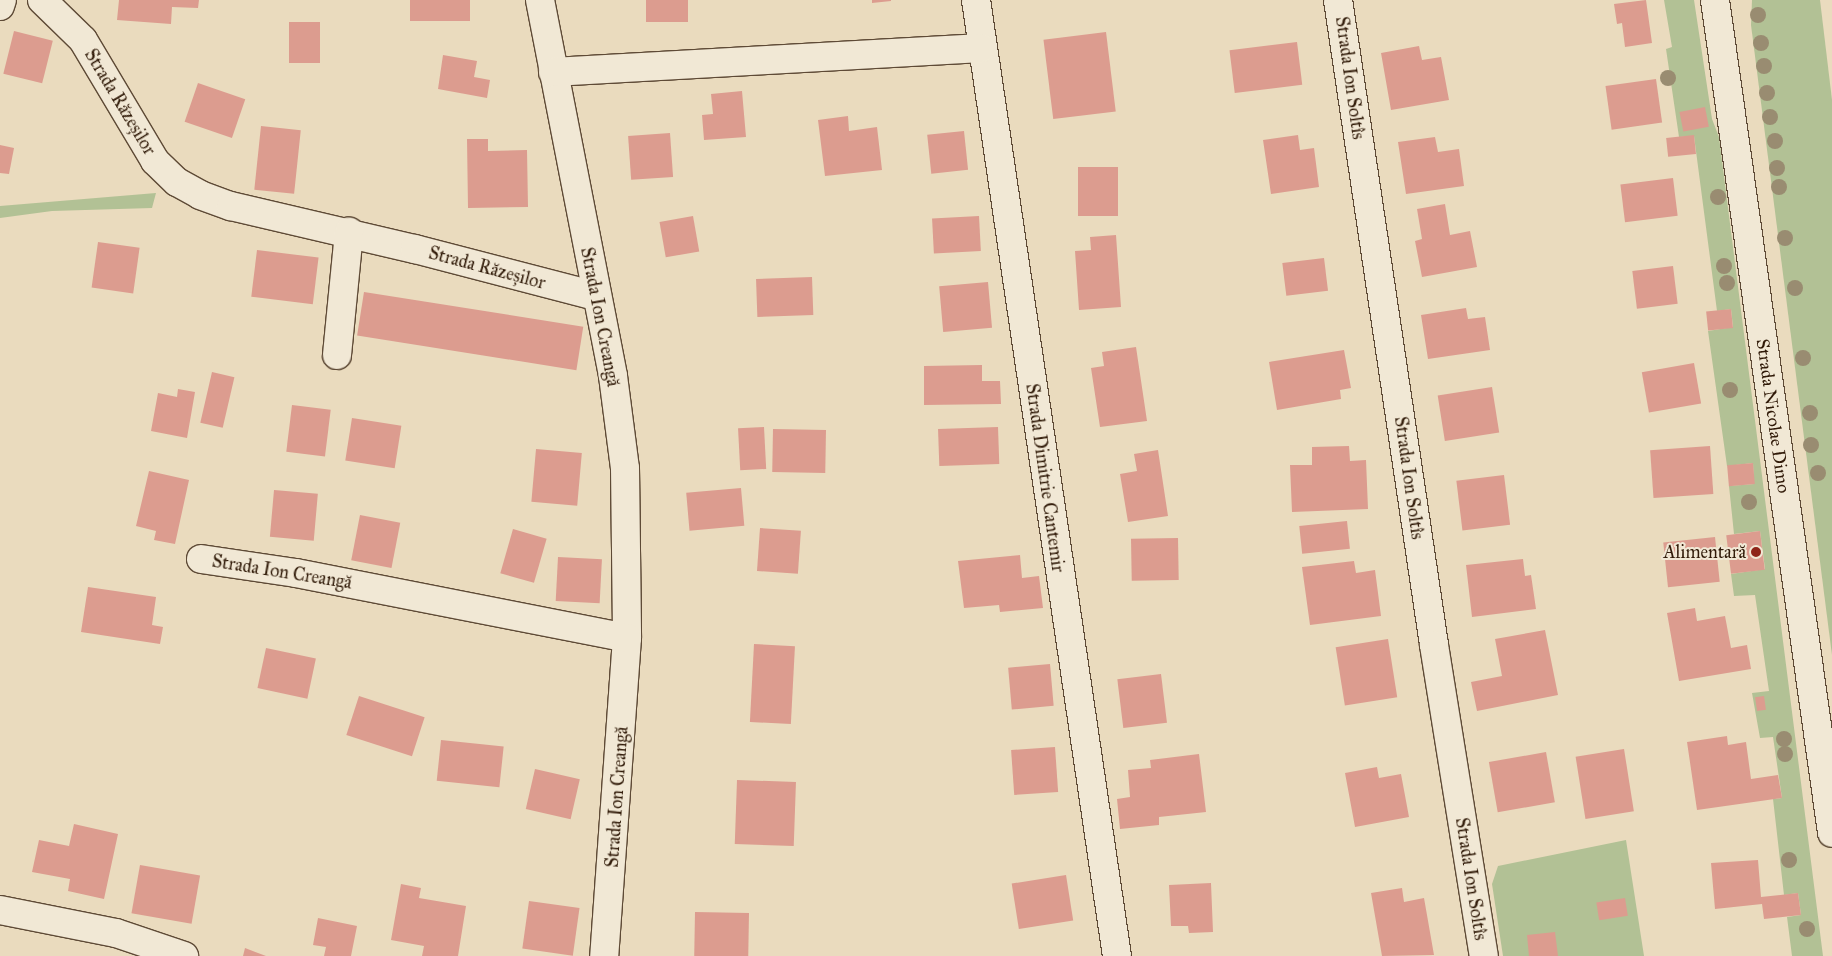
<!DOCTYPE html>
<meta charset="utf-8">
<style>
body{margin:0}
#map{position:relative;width:1832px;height:956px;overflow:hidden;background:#eadbbe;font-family:"IM FELL Great Primer",serif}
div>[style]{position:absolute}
.green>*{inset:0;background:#b2c195}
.building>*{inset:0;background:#dc9c8f;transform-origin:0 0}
.roads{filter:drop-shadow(1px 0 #5e4a36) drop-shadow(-1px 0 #5e4a36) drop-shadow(0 1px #5e4a36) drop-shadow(0 -1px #5e4a36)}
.minor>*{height:28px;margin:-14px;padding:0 14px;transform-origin:14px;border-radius:14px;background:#f1e8d5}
.trees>*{width:16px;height:16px;margin:-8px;border-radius:50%;background:#998c71}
.dots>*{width:14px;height:14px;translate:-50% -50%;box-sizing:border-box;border:2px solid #f1e8d5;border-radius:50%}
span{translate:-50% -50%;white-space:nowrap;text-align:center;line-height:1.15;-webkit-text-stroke:4px #f1e8d5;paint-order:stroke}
.street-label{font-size:18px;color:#301a08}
.poi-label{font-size:18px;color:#301a08}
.right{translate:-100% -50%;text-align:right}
</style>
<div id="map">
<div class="green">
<i style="clip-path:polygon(1664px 0,1694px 0,1712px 119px,1719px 137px,1823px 956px,1792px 956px,1787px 917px,1801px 915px,1798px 893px,1784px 895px,1773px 799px,1782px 798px,1773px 737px,1760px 738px,1752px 693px,1769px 691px,1755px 595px,1734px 596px,1731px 574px,1765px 569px,1760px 531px,1734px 534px,1729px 486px,1754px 484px,1753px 463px,1727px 466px,1708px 331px,1733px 327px,1731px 309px,1717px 311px,1694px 136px,1679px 137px,1666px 49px,1672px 47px)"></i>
<i style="clip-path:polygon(1752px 0,1820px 0,1832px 100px,1832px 655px,1751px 25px)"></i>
<i style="clip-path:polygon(156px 193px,152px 208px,52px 211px,0 218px,0 206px)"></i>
<i style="clip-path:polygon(1626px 840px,1644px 956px,1503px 956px,1492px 884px,1498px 866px)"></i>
</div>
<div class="building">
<i style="clip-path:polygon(119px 0,199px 0,198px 8px,172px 7px,171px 24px,117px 20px)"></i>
<i style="left:410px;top:0;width:60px;height:21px"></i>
<i style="left:646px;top:0;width:42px;height:22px"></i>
<i style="clip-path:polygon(872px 0,891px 0,891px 1px,872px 3px)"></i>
<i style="clip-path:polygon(1646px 0,1652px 43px,1625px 47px,1622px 23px,1617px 24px,1614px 4px)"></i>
<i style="left:289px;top:22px;width:31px;height:41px"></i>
<i style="left:14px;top:31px;width:40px;height:44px;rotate:14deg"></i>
<i style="left:1106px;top:32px;width:80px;height:63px;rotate:83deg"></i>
<i style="left:1297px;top:42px;width:43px;height:68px;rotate:83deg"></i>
<i style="clip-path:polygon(1419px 46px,1422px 60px,1441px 57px,1449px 100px,1391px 110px,1381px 53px)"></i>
<i style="clip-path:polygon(443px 55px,477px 61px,474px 77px,490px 80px,487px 98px,438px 89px)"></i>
<i style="left:1656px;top:79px;width:44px;height:51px;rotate:82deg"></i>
<i style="left:198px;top:83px;width:50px;height:41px;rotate:19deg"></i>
<i style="clip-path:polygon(742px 91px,746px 137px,704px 140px,702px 115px,713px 114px,711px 94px)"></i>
<i style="left:1705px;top:107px;width:20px;height:26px;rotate:79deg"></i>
<i style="clip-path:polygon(848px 116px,849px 131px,877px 127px,882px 170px,825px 176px,818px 120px)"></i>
<i style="left:261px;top:126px;width:40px;height:64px;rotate:6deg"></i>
<i style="left:964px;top:131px;width:39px;height:37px;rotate:84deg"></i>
<i style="left:670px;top:133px;width:44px;height:42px;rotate:86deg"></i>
<i style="clip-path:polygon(1298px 135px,1300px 150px,1314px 148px,1319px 187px,1271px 194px,1263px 140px)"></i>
<i style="left:1694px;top:135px;width:19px;height:28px;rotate:84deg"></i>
<i style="clip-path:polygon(1435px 137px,1438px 152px,1459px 149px,1464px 186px,1406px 194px,1398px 142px)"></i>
<i style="clip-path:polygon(467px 139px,488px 139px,488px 151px,527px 150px,528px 207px,468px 208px)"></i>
<i style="clip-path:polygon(0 145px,14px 148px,9px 174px,0 173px)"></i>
<i style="left:1078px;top:167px;width:40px;height:49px"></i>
<i style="left:1673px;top:178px;width:38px;height:53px;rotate:83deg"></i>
<i style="clip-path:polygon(1445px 204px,1450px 235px,1470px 231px,1477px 267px,1422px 277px,1415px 241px,1422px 239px,1417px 209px)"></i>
<i style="left:693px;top:216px;width:36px;height:34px;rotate:80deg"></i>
<i style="left:979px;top:216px;width:35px;height:47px;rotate:87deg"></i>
<i style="clip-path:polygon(1116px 235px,1121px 307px,1079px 310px,1075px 251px,1091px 250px,1090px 237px)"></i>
<i style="left:98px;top:242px;width:42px;height:46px;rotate:8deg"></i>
<i style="left:257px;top:250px;width:62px;height:47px;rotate:7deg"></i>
<i style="left:1324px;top:258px;width:33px;height:42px;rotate:83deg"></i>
<i style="left:1673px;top:266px;width:38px;height:41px;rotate:83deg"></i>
<i style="left:812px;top:277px;width:38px;height:56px;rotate:88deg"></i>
<i style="left:988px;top:282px;width:46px;height:49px;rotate:85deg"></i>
<i style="left:364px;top:292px;width:222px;height:44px;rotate:9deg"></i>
<i style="clip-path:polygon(1466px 308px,1468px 319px,1485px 317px,1490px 350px,1428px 359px,1421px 315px)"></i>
<i style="left:1731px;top:309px;width:19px;height:25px;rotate:84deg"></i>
<i style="clip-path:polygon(1136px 347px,1147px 421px,1100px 427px,1091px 368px,1104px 366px,1102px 352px)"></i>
<i style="clip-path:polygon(1344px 350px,1351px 388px,1340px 390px,1341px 399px,1277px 410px,1269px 362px)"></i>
<i style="left:1694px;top:363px;width:41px;height:53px;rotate:80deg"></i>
<i style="clip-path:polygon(982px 365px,982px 381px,1000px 381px,1001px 404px,924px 405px,924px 366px)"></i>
<i style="left:212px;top:372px;width:23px;height:52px;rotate:13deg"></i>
<i style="left:1492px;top:387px;width:46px;height:55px;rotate:81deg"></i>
<i style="clip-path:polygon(178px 389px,195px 392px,187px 438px,151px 431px,158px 393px,177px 397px)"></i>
<i style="left:292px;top:405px;width:39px;height:47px;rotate:7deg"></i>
<i style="left:352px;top:418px;width:50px;height:43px;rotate:9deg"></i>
<i style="left:764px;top:427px;width:42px;height:26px;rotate:87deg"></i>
<i style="left:998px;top:427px;width:37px;height:60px;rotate:88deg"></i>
<i style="left:773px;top:429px;width:53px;height:43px;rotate:1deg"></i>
<i style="clip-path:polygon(1349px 446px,1350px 461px,1366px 460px,1368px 509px,1292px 512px,1290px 465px,1312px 465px,1312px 447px)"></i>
<i style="left:1710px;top:446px;width:48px;height:60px;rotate:86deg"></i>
<i style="left:536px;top:449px;width:46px;height:53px;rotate:5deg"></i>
<i style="clip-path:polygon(1158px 450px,1168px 516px,1128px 522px,1120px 474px,1137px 471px,1134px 454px)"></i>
<i style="left:1753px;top:463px;width:21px;height:26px;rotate:85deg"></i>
<i style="clip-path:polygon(149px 471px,189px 480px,175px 544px,154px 540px,156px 531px,136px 526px)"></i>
<i style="left:1504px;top:475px;width:50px;height:48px;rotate:83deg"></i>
<i style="left:741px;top:488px;width:38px;height:55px;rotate:85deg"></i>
<i style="left:274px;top:490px;width:44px;height:47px;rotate:5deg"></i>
<i style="left:360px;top:515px;width:41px;height:46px;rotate:11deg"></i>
<i style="left:1347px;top:521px;width:28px;height:48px;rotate:84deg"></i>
<i style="left:760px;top:528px;width:41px;height:43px;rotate:4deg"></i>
<i style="left:513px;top:529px;width:35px;height:46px;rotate:16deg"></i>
<i style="left:1760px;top:531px;width:39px;height:34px;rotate:83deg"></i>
<i style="left:1715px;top:537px;width:45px;height:52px;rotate:84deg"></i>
<i style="left:1178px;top:538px;width:42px;height:47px;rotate:89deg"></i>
<i style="clip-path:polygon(1020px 555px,1022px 578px,1039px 576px,1043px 608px,1000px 612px,999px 605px,964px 608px,958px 561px)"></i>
<i style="left:558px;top:557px;width:44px;height:44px;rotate:3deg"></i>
<i style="clip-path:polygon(1523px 559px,1525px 576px,1531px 575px,1536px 609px,1472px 617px,1466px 565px)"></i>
<i style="clip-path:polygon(1354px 561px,1356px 573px,1375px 570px,1381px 616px,1310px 625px,1302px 567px)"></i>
<i style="clip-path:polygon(88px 587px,156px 597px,152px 625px,163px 627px,160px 644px,81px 632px)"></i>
<i style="clip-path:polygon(1695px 608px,1697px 621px,1725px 616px,1731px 648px,1747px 645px,1751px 669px,1679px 681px,1667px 613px)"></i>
<i style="clip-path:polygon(1545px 630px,1558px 695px,1477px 711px,1471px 682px,1502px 676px,1495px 639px)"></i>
<i style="left:1388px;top:639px;width:59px;height:53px;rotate:81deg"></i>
<i style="left:754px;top:644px;width:41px;height:78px;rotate:3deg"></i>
<i style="left:266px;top:648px;width:51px;height:41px;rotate:12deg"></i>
<i style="left:1050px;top:664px;width:42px;height:42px;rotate:85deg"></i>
<i style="left:1161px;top:674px;width:49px;height:44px;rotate:83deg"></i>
<i style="left:359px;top:696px;width:69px;height:41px;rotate:18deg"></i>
<i style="left:1764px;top:696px;width:14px;height:9px;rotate:82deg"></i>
<i style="clip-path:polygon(1727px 736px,1728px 745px,1746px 742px,1751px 779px,1778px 775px,1782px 798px,1697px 810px,1687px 742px)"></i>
<i style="left:441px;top:740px;width:63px;height:41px;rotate:6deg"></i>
<i style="left:1055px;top:747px;width:45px;height:44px;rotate:86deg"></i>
<i style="left:1624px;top:749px;width:63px;height:49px;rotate:81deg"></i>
<i style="left:1546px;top:752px;width:51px;height:58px;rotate:80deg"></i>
<i style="clip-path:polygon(1199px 754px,1206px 812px,1159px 817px,1159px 825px,1120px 829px,1117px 799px,1130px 797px,1128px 770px,1151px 768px,1150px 760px)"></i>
<i style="clip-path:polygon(1377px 767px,1379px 778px,1401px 774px,1409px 817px,1355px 827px,1345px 773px)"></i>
<i style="left:535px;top:769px;width:46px;height:41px;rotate:13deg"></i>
<i style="left:737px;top:780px;width:59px;height:64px;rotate:2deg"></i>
<i style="clip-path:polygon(74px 824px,118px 834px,104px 899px,68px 891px,70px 879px,32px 872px,39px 840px,69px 846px)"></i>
<i style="clip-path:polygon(1758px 860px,1761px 897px,1798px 893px,1801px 915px,1764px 919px,1762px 904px,1715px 909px,1711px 863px)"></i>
<i style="left:140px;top:865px;width:61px;height:49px;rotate:10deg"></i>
<i style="left:1066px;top:875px;width:46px;height:55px;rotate:81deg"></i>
<i style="clip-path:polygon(1211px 883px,1213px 932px,1189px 933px,1188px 926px,1171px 926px,1169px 885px)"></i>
<i style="clip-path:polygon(401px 884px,421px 888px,419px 898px,466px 906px,458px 956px,422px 956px,424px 946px,391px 940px)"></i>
<i style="clip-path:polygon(1402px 888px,1404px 902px,1424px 898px,1434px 955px,1382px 956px,1371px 893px)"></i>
<i style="left:1625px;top:898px;width:18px;height:29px;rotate:81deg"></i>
<i style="left:529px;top:901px;width:51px;height:48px;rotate:8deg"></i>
<i style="left:695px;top:912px;width:54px;height:44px;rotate:1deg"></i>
<i style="clip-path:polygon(318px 918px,357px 926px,351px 956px,324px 956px,326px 947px,313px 945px)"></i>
<i style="clip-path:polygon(1555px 932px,1558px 956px,1529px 956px,1527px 935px)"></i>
<i style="clip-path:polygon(245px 948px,266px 956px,243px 956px)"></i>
</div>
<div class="roads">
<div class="minor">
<i style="left:42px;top:0;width:57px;rotate:44.3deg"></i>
<i style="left:83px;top:40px;width:141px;rotate:59.2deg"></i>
<i style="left:155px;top:161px;width:30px;rotate:44deg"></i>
<i style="left:177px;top:182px;width:26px;rotate:29deg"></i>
<i style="left:200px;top:195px;width:33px;rotate:20deg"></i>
<i style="left:231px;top:206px;width:189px;rotate:13.2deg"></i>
<i style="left:415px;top:249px;width:187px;rotate:14.6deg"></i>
<i style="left:540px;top:0;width:383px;rotate:79deg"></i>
<i style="left:613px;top:376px;width:93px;rotate:82.6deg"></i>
<i style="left:625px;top:468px;width:170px;rotate:89.3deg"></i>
<i style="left:627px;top:638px;width:319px;rotate:94.1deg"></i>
<i style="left:976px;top:0;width:966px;rotate:81.61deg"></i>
<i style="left:1338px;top:0;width:652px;rotate:81.53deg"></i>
<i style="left:1434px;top:645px;width:315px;rotate:80.9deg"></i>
<i style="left:1715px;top:0;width:841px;rotate:82deg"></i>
<i style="left:0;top:6px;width:6px;rotate:-72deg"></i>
<i style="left:553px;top:72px;width:429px;rotate:-3.2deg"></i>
<i style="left:337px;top:355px;width:124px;rotate:-84.4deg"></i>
<i style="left:201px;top:559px;width:96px;rotate:8.4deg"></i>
<i style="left:296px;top:573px;width:337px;rotate:11.1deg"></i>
<i style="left:0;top:910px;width:118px;rotate:11.2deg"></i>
<i style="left:116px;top:933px;width:72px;rotate:18.7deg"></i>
</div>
</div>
<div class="trees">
<i style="left:1758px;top:15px"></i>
<i style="left:1761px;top:43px"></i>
<i style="left:1764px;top:66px"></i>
<i style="left:1668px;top:78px"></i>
<i style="left:1767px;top:93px"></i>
<i style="left:1770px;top:117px"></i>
<i style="left:1775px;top:141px"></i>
<i style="left:1777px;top:168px"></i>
<i style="left:1779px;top:187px"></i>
<i style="left:1718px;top:197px"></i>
<i style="left:1785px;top:238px"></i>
<i style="left:1724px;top:266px"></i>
<i style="left:1727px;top:283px"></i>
<i style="left:1795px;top:288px"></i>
<i style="left:1803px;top:358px"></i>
<i style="left:1730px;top:390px"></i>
<i style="left:1810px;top:413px"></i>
<i style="left:1811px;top:445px"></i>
<i style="left:1818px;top:473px"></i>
<i style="left:1749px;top:502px"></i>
<i style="left:1784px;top:739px"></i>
<i style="left:1785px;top:754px"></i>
<i style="left:1789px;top:860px"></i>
<i style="left:1807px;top:929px"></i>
</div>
<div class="dots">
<i style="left:1756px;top:552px;background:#8f2418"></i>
</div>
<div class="street-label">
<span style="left:1350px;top:78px;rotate:82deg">Strada Ion Soltîs</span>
<span style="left:120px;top:102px;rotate:59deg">Strada Răzeșilor</span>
<span style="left:487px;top:268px;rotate:15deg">Strada Răzeșilor</span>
<span style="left:600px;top:317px;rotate:79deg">Strada Ion Creangă</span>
<span style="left:1773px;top:416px;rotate:82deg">Strada Nicolae Dimo</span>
<span style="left:1045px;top:478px;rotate:82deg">Strada Dimitrie Cantemir</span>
<span style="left:1409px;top:478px;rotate:82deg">Strada Ion Soltîs</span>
<span style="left:282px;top:572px;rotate:9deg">Strada Ion Creangă</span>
<span style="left:617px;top:797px;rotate:-86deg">Strada Ion Creangă</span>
<span style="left:1471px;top:879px;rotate:81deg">Strada Ion Soltîs</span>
</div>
<div class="poi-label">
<span class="right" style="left:1746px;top:552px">Alimentară</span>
</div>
</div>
